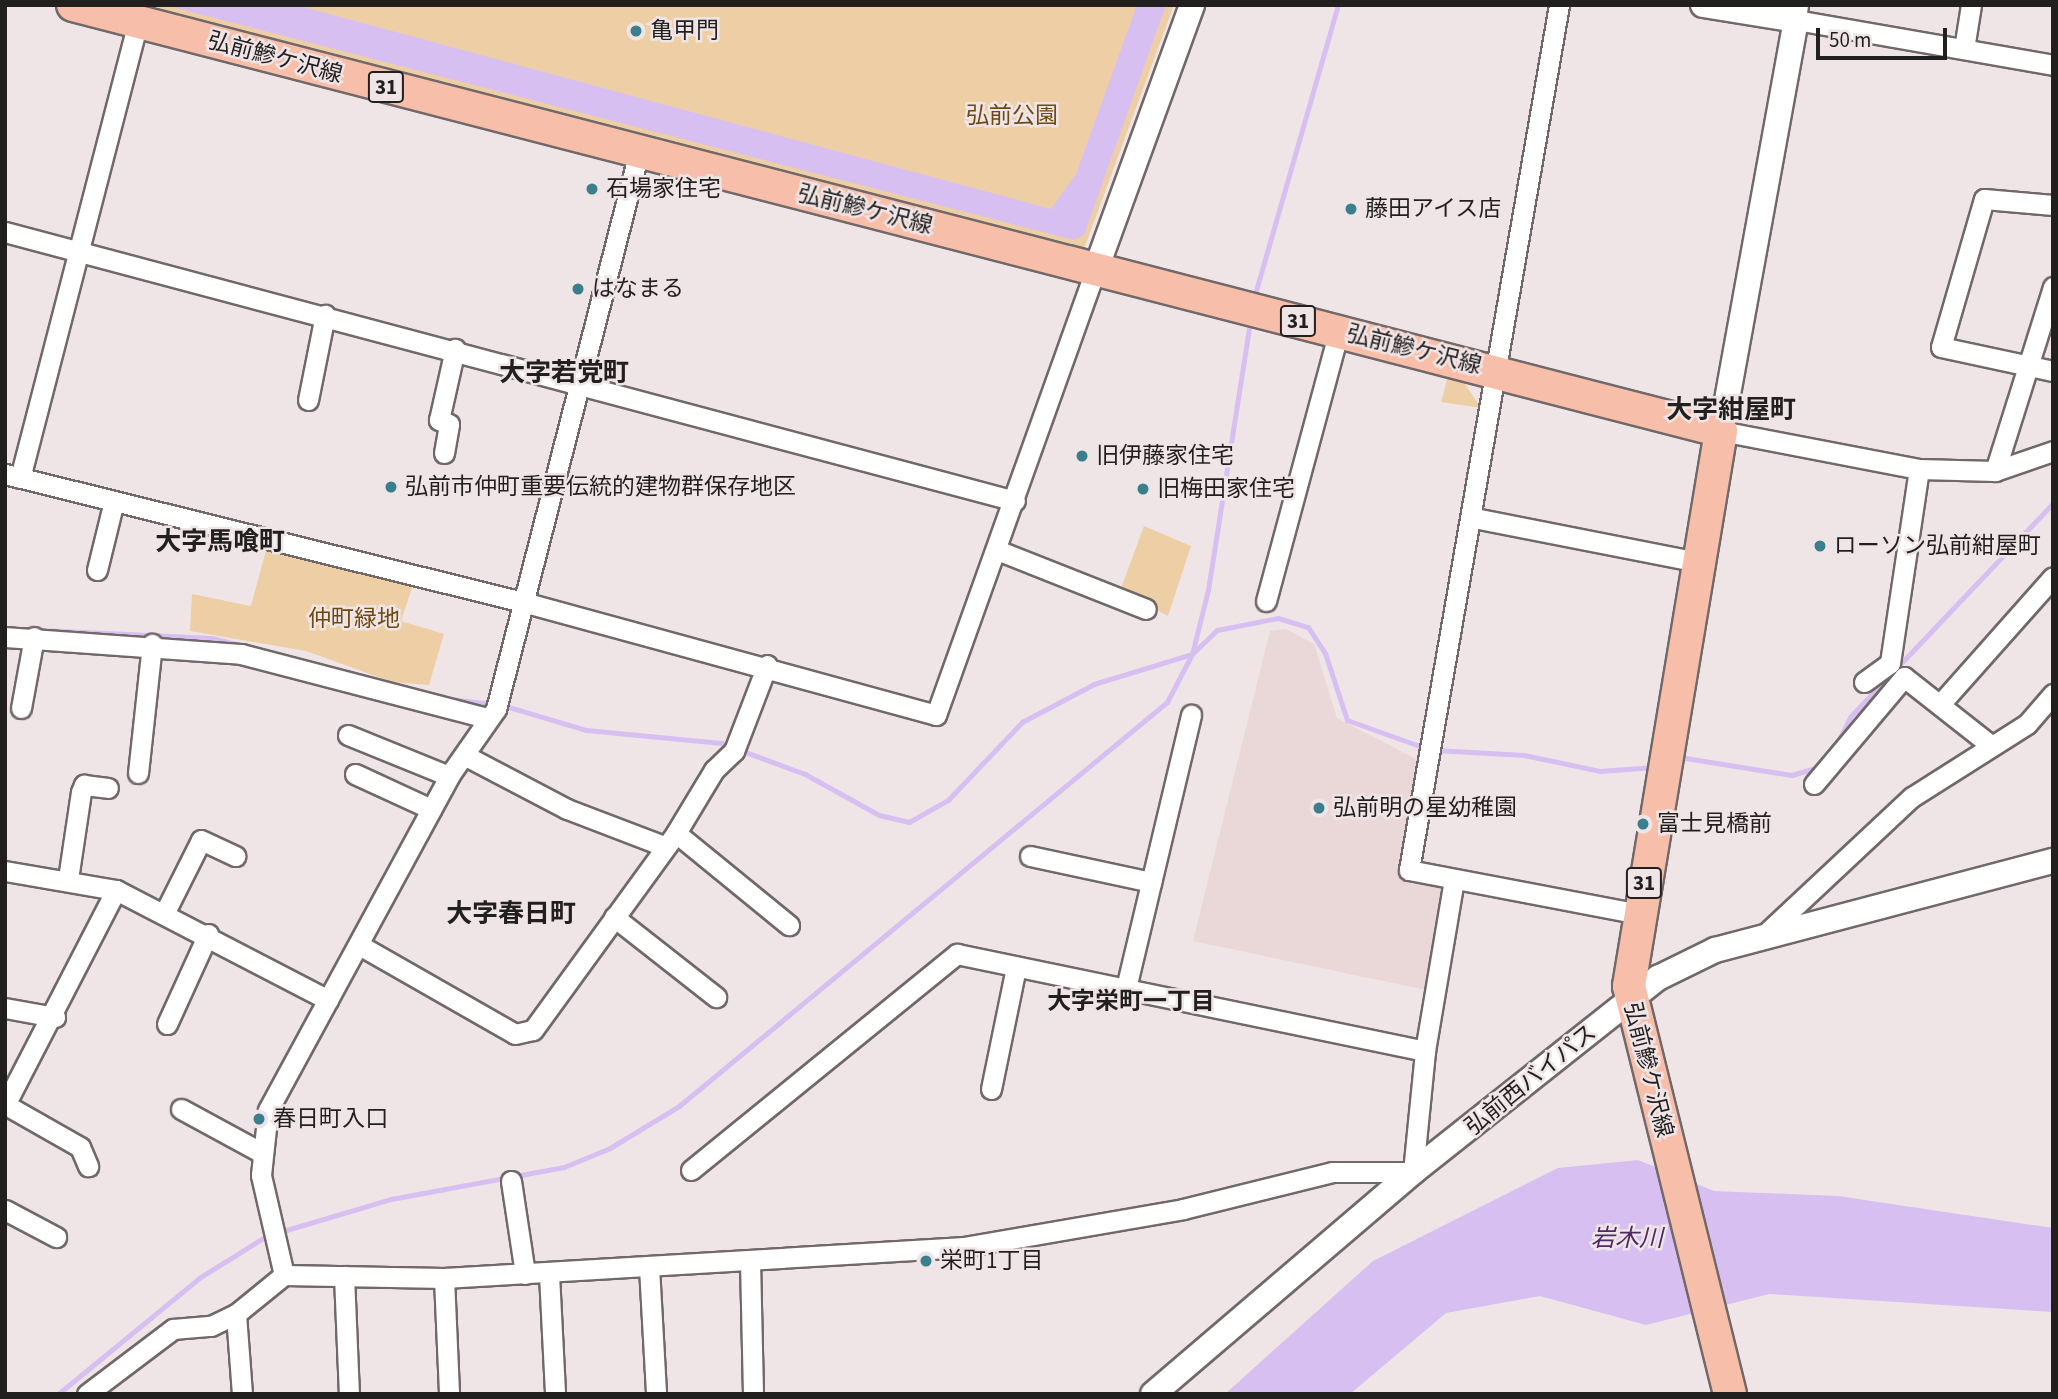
<!DOCTYPE html>
<meta charset="utf-8">
<style>
body{margin:0}
#map{position:relative;width:2058px;height:1399px;overflow:hidden;background:#efe5e6;font-family:"Source Sans 3","Noto Sans JP",sans-serif}
div>[style]{position:absolute}
.built>*{inset:0;background:#ead7d8}
.green>*{inset:0;background:#eecfa5}
.water>*{inset:0;background:#d8bff1}
.stream>*{height:5px;margin:-2.5px;padding:0 2.5px;transform-origin:2.5px;border-radius:2.5px;background:#d8bff1}
.roads{filter:drop-shadow(2px 0 #716869) drop-shadow(-2px 0 #716869) drop-shadow(0 2px #716869) drop-shadow(0 -2px #716869)}
.minor>*{height:19px;margin:-9.5px;padding:0 9.5px;transform-origin:9.5px;border-radius:9.5px;background:#fff}
.tertiary>*{height:24px;margin:-12px;padding:0 12px;transform-origin:12px;border-radius:12px;background:#fff}
.primary>*{height:32px;margin:-16px;padding:0 16px;transform-origin:16px;border-radius:16px;background:#f7bfa9}
.dots>*{width:19px;height:19px;translate:-50% -50%;box-sizing:border-box;border:4px solid #efe5e6;border-radius:50%}
span{translate:-50% -50%;white-space:nowrap;text-align:center;line-height:1.15;-webkit-text-stroke:5px #efe5e6;paint-order:stroke}
.shield-label span{padding:2px 5px;background:#efe5e6;border:2px solid;border-radius:5px;-webkit-text-stroke-width:0}
.shield-label{font-size:21px;color:#221f1f;font-weight:700}
.poi-label{font-size:23px;color:#221f1f}
.left{translate:0 -50%;text-align:left}
.street-label{font-size:23px;color:#221f1f}
.park-label{font-size:23px;color:#6d4a12}
.neighbourhood-label{font-size:24px;color:#221f1f;font-weight:700}
.water-label{font-size:24px;color:#4c2b67;font-style:italic}
.quarter-label{font-size:26px;color:#221f1f;font-weight:700}
.frame{position:absolute;inset:0;border:7px solid #221f1f;pointer-events:none}
.scale{position:absolute;left:1816px;top:28px;width:131px;height:32px;box-sizing:border-box;border:4px solid #221f1f;border-top:0;padding-left:9px;font-size:21px;line-height:24px;white-space:nowrap;color:#221f1f;-webkit-text-stroke:5px #efe5e6;paint-order:stroke}
</style>
<div id="map">
<div class="built">
<i style="clip-path:polygon(1286px 629px,1314px 644px,1337px 718px,1418px 760px,1400px 880px,1441px 888px,1426px 990px,1193px 941px,1270px 631px)"></i>
</div>
<div class="green">
<i style="clip-path:polygon(157px 5px,1174px 5px,1084px 249px,161px 13px)"></i>
<i style="clip-path:polygon(1448px 376px,1463px 381px,1481px 408px,1441px 402px)"></i>
<i style="clip-path:polygon(1144px 526px,1191px 546px,1168px 616px,1120px 591px)"></i>
<i style="clip-path:polygon(266px 550px,413px 585px,401px 621px,444px 634px,429px 685px,392px 682px,306px 651px,190px 631px,192px 594px,251px 606px)"></i>
</div>
<div class="water">
<i style="clip-path:polygon(164px 5px,296px 5px,1051px 209px,1076px 174px,1137px 5px,1166px 5px,1084px 235px,1074px 240px)"></i>
<i style="clip-path:polygon(1638px 1160px,1714px 1191px,1838px 1196px,2053px 1228px,2053px 1312px,1769px 1294px,1646px 1325px,1540px 1296px,1446px 1313px,1350px 1394px,1225px 1394px,1373px 1261px,1558px 1168px)"></i>
</div>
<div class="stream">
<i style="left:1253px;top:301px;width:308px;rotate:-74deg"></i>
<i style="left:19px;top:629px;width:193px;rotate:2.7deg"></i>
<i style="left:212px;top:638px;width:146px;rotate:14.2deg"></i>
<i style="left:450px;top:699px;width:43px;rotate:6.6deg"></i>
<i style="left:502px;top:705px;width:88px;rotate:16.6deg"></i>
<i style="left:586px;top:730px;width:136px;rotate:5.5deg"></i>
<i style="left:721px;top:743px;width:90px;rotate:20.3deg"></i>
<i style="left:805px;top:774px;width:85px;rotate:29deg"></i>
<i style="left:879px;top:815px;width:31px;rotate:13deg"></i>
<i style="left:909px;top:822px;width:45px;rotate:-29.4deg"></i>
<i style="left:948px;top:800px;width:108px;rotate:-46.5deg"></i>
<i style="left:1022px;top:722px;width:81px;rotate:-27.8deg"></i>
<i style="left:1094px;top:684px;width:102px;rotate:-17deg"></i>
<i style="left:1192px;top:654px;width:35px;rotate:-44deg"></i>
<i style="left:1217px;top:630px;width:62px;rotate:-11.1deg"></i>
<i style="left:1278px;top:618px;width:31px;rotate:17deg"></i>
<i style="left:1308px;top:627px;width:31px;rotate:57deg"></i>
<i style="left:1325px;top:653px;width:71px;rotate:71.8deg"></i>
<i style="left:1347px;top:720px;width:83px;rotate:19.7deg"></i>
<i style="left:1837px;top:743px;width:30px;rotate:-63deg"></i>
<i style="left:1851px;top:716px;width:294px;rotate:-46.5deg"></i>
<i style="left:1435px;top:750px;width:89px;rotate:3.2deg"></i>
<i style="left:1524px;top:755px;width:78px;rotate:11.9deg"></i>
<i style="left:1600px;top:771px;width:54px;rotate:-4.2deg"></i>
<i style="left:1679px;top:757px;width:114px;rotate:9.1deg"></i>
<i style="left:1792px;top:775px;width:28px;rotate:-17deg"></i>
<i style="left:283px;top:1231px;width:113px;rotate:-16.5deg"></i>
<i style="left:391px;top:1199px;width:176px;rotate:-10.5deg"></i>
<i style="left:564px;top:1167px;width:50px;rotate:-22.4deg"></i>
<i style="left:610px;top:1148px;width:81px;rotate:-31.3deg"></i>
<i style="left:679px;top:1106px;width:634px;rotate:-39.62deg"></i>
<i style="left:1167px;top:702px;width:54px;rotate:-62.5deg"></i>
<i style="left:1192px;top:654px;width:66px;rotate:-76deg"></i>
<i style="left:1208px;top:590px;width:272px;rotate:-81.1deg"></i>
<i style="left:58px;top:1394px;width:183px;rotate:-39.4deg"></i>
<i style="left:199px;top:1278px;width:75px;rotate:-32deg"></i>
</div>
<div class="roads">
<div class="minor">
<i style="left:1559px;top:5px;width:878px;rotate:99.84deg"></i>
<i style="left:1409px;top:870px;width:234px;rotate:10.8deg"></i>
<i style="left:1798px;top:5px;width:15px;rotate:98deg"></i>
<i style="left:1796px;top:20px;width:261px;rotate:9.9deg"></i>
<i style="left:1964px;top:49px;width:45px;rotate:-81deg"></i>
<i style="left:2053px;top:205px;width:69px;rotate:-175deg"></i>
<i style="left:1984px;top:199px;width:154px;rotate:106.2deg"></i>
<i style="left:1941px;top:347px;width:115px;rotate:12.1deg"></i>
<i style="left:5px;top:232px;width:1045px;rotate:14.91deg"></i>
<i style="left:308px;top:400px;width:87px;rotate:-78.7deg"></i>
<i style="left:1721px;top:431px;width:202px;rotate:10.9deg"></i>
<i style="left:1919px;top:469px;width:76px;rotate:1.5deg"></i>
<i style="left:1995px;top:471px;width:61px;rotate:-19deg"></i>
<i style="left:444px;top:453px;width:29px;rotate:-80deg"></i>
<i style="left:449px;top:424px;width:11px;rotate:-158deg"></i>
<i style="left:439px;top:420px;width:73px;rotate:-77.3deg"></i>
<i style="left:1995px;top:471px;width:193px;rotate:-72.5deg"></i>
<i style="left:5px;top:474px;width:534px;rotate:13.88deg"></i>
<i style="left:523px;top:602px;width:428px;rotate:15.3deg"></i>
<i style="left:936px;top:715px;width:474px;rotate:-70.3deg"></i>
<i style="left:20px;top:478px;width:460px;rotate:-75.5deg"></i>
<i style="left:135px;top:33px;width:13px;rotate:-103deg"></i>
<i style="left:1474px;top:518px;width:228px;rotate:11.1deg"></i>
<i style="left:997px;top:550px;width:160px;rotate:21.6deg"></i>
<i style="left:97px;top:570px;width:71px;rotate:-76.2deg"></i>
<i style="left:1266px;top:601px;width:280px;rotate:-74.9deg"></i>
<i style="left:5px;top:637px;width:237px;rotate:4.1deg"></i>
<i style="left:241px;top:654px;width:254px;rotate:14.6deg"></i>
<i style="left:1864px;top:682px;width:32px;rotate:-36deg"></i>
<i style="left:1890px;top:663px;width:196px;rotate:-81.5deg"></i>
<i style="left:1942px;top:702px;width:167px;rotate:-48.4deg"></i>
<i style="left:21px;top:708px;width:72px;rotate:-79.6deg"></i>
<i style="left:348px;top:735px;width:109px;rotate:22.1deg"></i>
<i style="left:464px;top:755px;width:116px;rotate:27.7deg"></i>
<i style="left:567px;top:809px;width:104px;rotate:20.9deg"></i>
<i style="left:138px;top:773px;width:130px;rotate:-83.8deg"></i>
<i style="left:355px;top:774px;width:84px;rotate:24.7deg"></i>
<i style="left:1814px;top:784px;width:140px;rotate:-49.9deg"></i>
<i style="left:1904px;top:677px;width:108px;rotate:38.2deg"></i>
<i style="left:676px;top:833px;width:146px;rotate:39.2deg"></i>
<i style="left:1030px;top:856px;width:124px;rotate:12.1deg"></i>
<i style="left:5px;top:871px;width:113px;rotate:9.7deg"></i>
<i style="left:116px;top:890px;width:239px;rotate:27.4deg"></i>
<i style="left:68px;top:879px;width:88px;rotate:-81.5deg"></i>
<i style="left:81px;top:792px;width:8px;rotate:-67deg"></i>
<i style="left:84px;top:785px;width:24px;rotate:7deg"></i>
<i style="left:165px;top:912px;width:80px;rotate:-63.4deg"></i>
<i style="left:201px;top:840px;width:38px;rotate:25deg"></i>
<i style="left:614px;top:917px;width:130px;rotate:38.1deg"></i>
<i style="left:1760px;top:939px;width:208px;rotate:-43.1deg"></i>
<i style="left:1912px;top:797px;width:136px;rotate:-32.4deg"></i>
<i style="left:2027px;top:724px;width:40px;rotate:-49deg"></i>
<i style="left:361px;top:946px;width:177px;rotate:29.7deg"></i>
<i style="left:515px;top:1034px;width:18px;rotate:-13deg"></i>
<i style="left:533px;top:1030px;width:243px;rotate:-54deg"></i>
<i style="left:676px;top:833px;width:74px;rotate:-58.9deg"></i>
<i style="left:714px;top:770px;width:28px;rotate:-44deg"></i>
<i style="left:734px;top:751px;width:92px;rotate:-69deg"></i>
<i style="left:1126px;top:988px;width:281px;rotate:-76.6deg"></i>
<i style="left:5px;top:1008px;width:51px;rotate:10.2deg"></i>
<i style="left:167px;top:1024px;width:99px;rotate:-65.5deg"></i>
<i style="left:991px;top:1089px;width:125px;rotate:-78.4deg"></i>
<i style="left:5px;top:1105px;width:242px;rotate:-62.7deg"></i>
<i style="left:6px;top:1105px;width:85px;rotate:29.6deg"></i>
<i style="left:80px;top:1147px;width:21px;rotate:67deg"></i>
<i style="left:181px;top:1109px;width:92px;rotate:28.5deg"></i>
<i style="left:691px;top:1170px;width:343px;rotate:-39.1deg"></i>
<i style="left:957px;top:954px;width:478px;rotate:11.7deg"></i>
<i style="left:511px;top:1181px;width:94px;rotate:81.4deg"></i>
<i style="left:5px;top:1210px;width:58px;rotate:27.9deg"></i>
<i style="left:750px;top:1261px;width:133px;rotate:88.7deg"></i>
<i style="left:649px;top:1267px;width:127px;rotate:86.8deg"></i>
<i style="left:549px;top:1274px;width:120px;rotate:87.1deg"></i>
<i style="left:284px;top:1275px;width:103px;rotate:-103deg"></i>
<i style="left:261px;top:1175px;width:65px;rotate:-83.9deg"></i>
<i style="left:268px;top:1110px;width:380px;rotate:-61.5deg"></i>
<i style="left:449px;top:776px;width:82px;rotate:-55deg"></i>
<i style="left:496px;top:709px;width:575px;rotate:-75.6deg"></i>
<i style="left:344px;top:1276px;width:118px;rotate:87.6deg"></i>
<i style="left:444px;top:1278px;width:116px;rotate:87.5deg"></i>
<i style="left:87px;top:1394px;width:108px;rotate:-37.1deg"></i>
<i style="left:173px;top:1329px;width:38px;rotate:-5deg"></i>
<i style="left:211px;top:1326px;width:28px;rotate:-26deg"></i>
<i style="left:242px;top:1394px;width:80px;rotate:-94.3deg"></i>
<i style="left:236px;top:1314px;width:62px;rotate:-39.1deg"></i>
<i style="left:284px;top:1275px;width:160px;rotate:1.1deg"></i>
<i style="left:444px;top:1278px;width:521px;rotate:-3.41deg"></i>
<i style="left:964px;top:1247px;width:222px;rotate:-9.8deg"></i>
<i style="left:1183px;top:1209px;width:154px;rotate:-13.9deg"></i>
<i style="left:1332px;top:1172px;width:81px"></i>
<i style="left:1413px;top:1172px;width:122px;rotate:-84.3deg"></i>
<i style="left:1425px;top:1051px;width:173px;rotate:-80.4deg"></i>
</div>
<div class="tertiary">
<i style="left:1703px;top:5px;width:94px;rotate:9.2deg"></i>
<i style="left:1796px;top:20px;width:418px;rotate:100.3deg"></i>
<i style="left:1096px;top:269px;width:281px;rotate:-70deg"></i>
<i style="left:1153px;top:1394px;width:342px;rotate:-40.5deg"></i>
<i style="left:1413px;top:1172px;width:313px;rotate:-38.4deg"></i>
<i style="left:1658px;top:978px;width:64px;rotate:-26.2deg"></i>
<i style="left:1715px;top:950px;width:350px;rotate:-14.8deg"></i>
</div>
<div class="primary">
<i style="left:73px;top:5px;width:1702px;rotate:14.49deg"></i>
<i style="left:1721px;top:431px;width:563px;rotate:99.41deg"></i>
<i style="left:1629px;top:986px;width:420px;rotate:76.1deg"></i>
</div>
</div>
<div class="dots">
<i style="left:636px;top:31px;background:#3a7f8c"></i>
<i style="left:592px;top:189px;background:#3a7f8c"></i>
<i style="left:1351px;top:209px;background:#3a7f8c"></i>
<i style="left:578px;top:289px;background:#3a7f8c"></i>
<i style="left:1082px;top:456px;background:#3a7f8c"></i>
<i style="left:391px;top:487px;background:#3a7f8c"></i>
<i style="left:1143px;top:489px;background:#3a7f8c"></i>
<i style="left:1820px;top:546px;background:#3a7f8c"></i>
<i style="left:1319px;top:808px;background:#3a7f8c"></i>
<i style="left:1643px;top:824px;background:#3a7f8c"></i>
<i style="left:259px;top:1119px;background:#3a7f8c"></i>
<i style="left:926px;top:1261px;background:#3a7f8c"></i>
</div>
<div class="shield-label">
<span style="left:386px;top:87px">31</span>
<span style="left:1298px;top:321px">31</span>
<span style="left:1644px;top:883px">31</span>
</div>
<div class="poi-label">
<span class="left" style="left:650px;top:31px">亀甲門</span>
<span class="left" style="left:606px;top:189px">石場家住宅</span>
<span class="left" style="left:1365px;top:209px">藤田アイス店</span>
<span class="left" style="left:592px;top:289px">はなまる</span>
<span class="left" style="left:1096px;top:456px">旧伊藤家住宅</span>
<span class="left" style="left:405px;top:487px">弘前市仲町重要伝統的建物群保存地区</span>
<span class="left" style="left:1157px;top:489px">旧梅田家住宅</span>
<span class="left" style="left:1834px;top:546px">ローソン弘前紺屋町</span>
<span class="left" style="left:1333px;top:808px">弘前明の星幼稚園</span>
<span class="left" style="left:1657px;top:824px">富士見橋前</span>
<span class="left" style="left:273px;top:1119px">春日町入口</span>
<span class="left" style="left:940px;top:1261px">栄町1丁目</span>
</div>
<div class="street-label">
<span style="left:275px;top:58px;rotate:15deg">弘前鰺ケ沢線</span>
<span style="left:865px;top:210px;rotate:14deg">弘前鰺ケ沢線</span>
<span style="left:1414px;top:350px;rotate:14deg">弘前鰺ケ沢線</span>
<span style="left:1648px;top:1070px;rotate:76deg">弘前鰺ケ沢線</span>
<span style="left:1531px;top:1080px;rotate:-39deg">弘前西バイパス</span>
</div>
<div class="park-label">
<span style="left:1012px;top:116px">弘前公園</span>
<span style="left:354px;top:619px">仲町緑地</span>
</div>
<div class="neighbourhood-label">
<span style="left:1131px;top:1002px">大字栄町一丁目</span>
</div>
<div class="water-label">
<span style="left:1627px;top:1239px">岩木川</span>
</div>
<div class="quarter-label">
<span style="left:564px;top:373px">大字若党町</span>
<span style="left:1731px;top:410px">大字紺屋町</span>
<span style="left:220px;top:542px">大字馬喰町</span>
<span style="left:511px;top:914px">大字春日町</span>
</div>
<div class="frame"></div>
<div class="scale">50 m</div>
</div>
